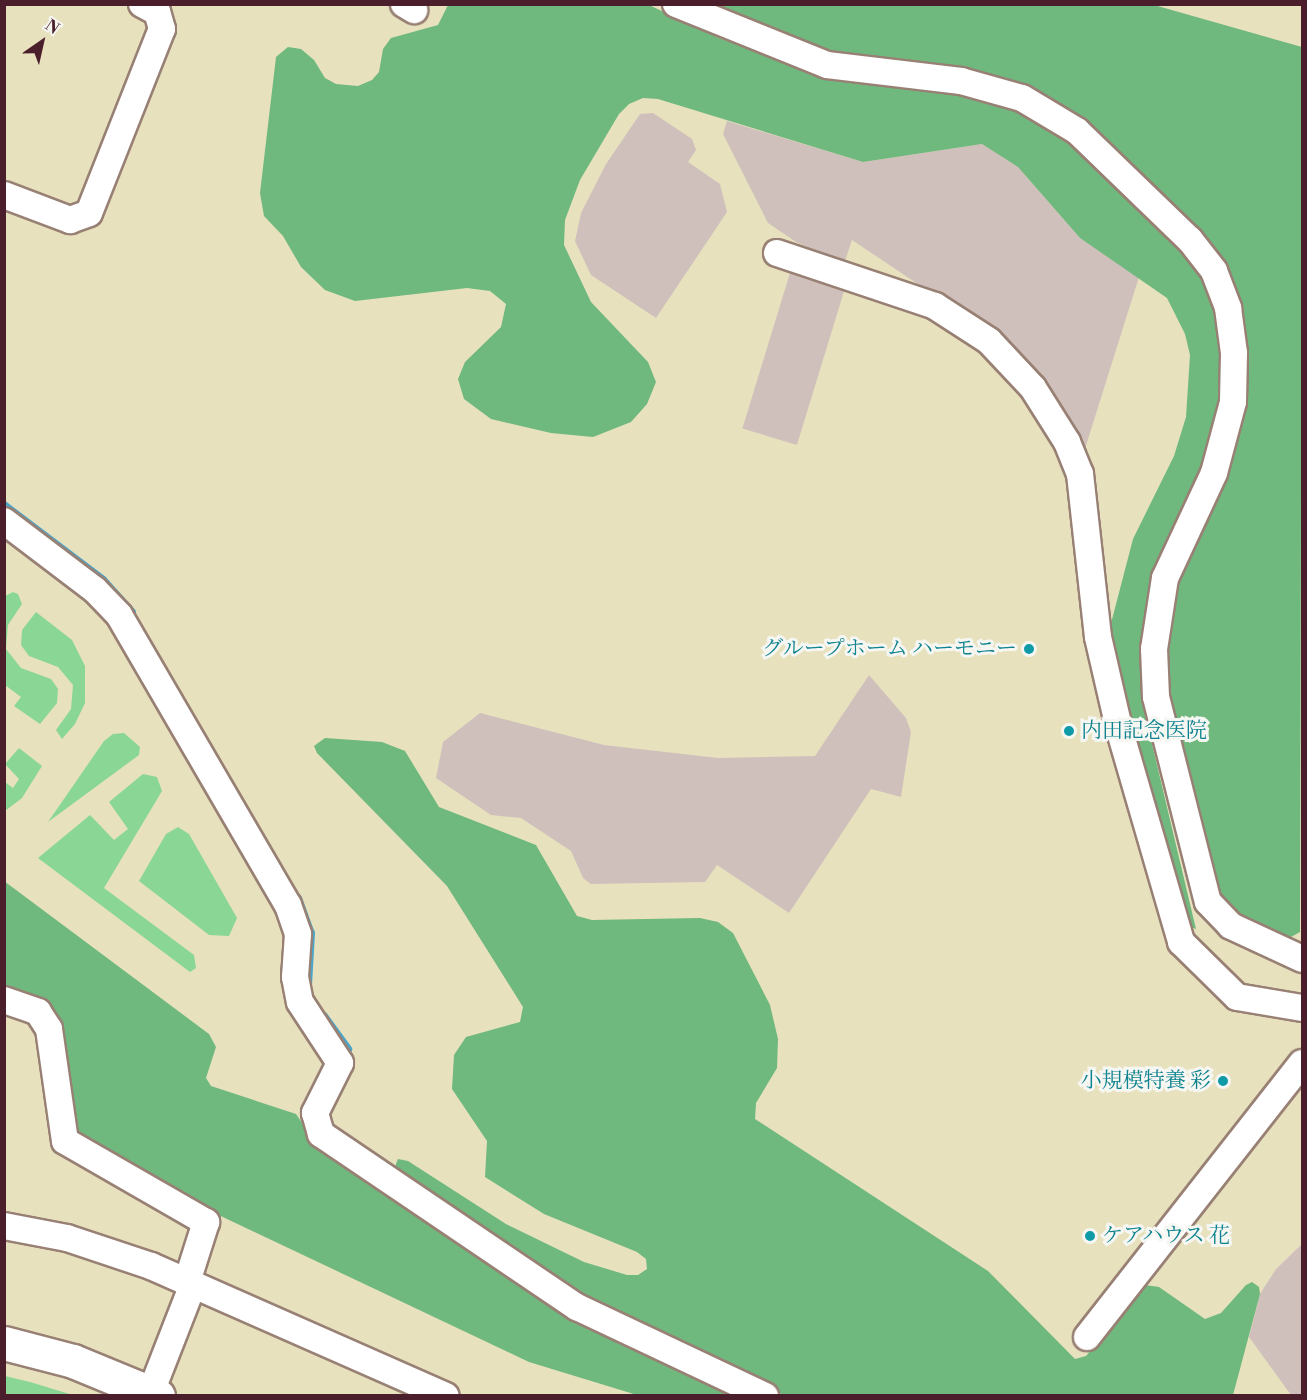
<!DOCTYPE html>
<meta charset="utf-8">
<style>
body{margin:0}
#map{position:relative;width:1307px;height:1400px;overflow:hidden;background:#e7e1be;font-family:"Libre Bodoni","Noto Serif JP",serif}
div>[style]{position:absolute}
.industrial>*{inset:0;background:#d0c0bc;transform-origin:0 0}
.green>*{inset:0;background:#8ad795}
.forest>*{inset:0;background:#6fb87e}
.stream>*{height:8px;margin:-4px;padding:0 4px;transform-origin:4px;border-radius:4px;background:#4ba6c9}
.roads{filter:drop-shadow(2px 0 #988074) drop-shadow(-2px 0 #988074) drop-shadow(0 2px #988074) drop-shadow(0 -2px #988074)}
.street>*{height:26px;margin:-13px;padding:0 13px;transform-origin:13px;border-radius:13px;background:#fff}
.secondary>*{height:33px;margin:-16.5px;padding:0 16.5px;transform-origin:16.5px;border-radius:16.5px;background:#fff}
.dots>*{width:16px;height:16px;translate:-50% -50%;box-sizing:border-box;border:3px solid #f6f6f2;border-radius:50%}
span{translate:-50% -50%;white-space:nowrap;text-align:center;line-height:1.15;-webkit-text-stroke:6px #f6f6f2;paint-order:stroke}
.culture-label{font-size:21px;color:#0d838f}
.right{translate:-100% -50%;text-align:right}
.left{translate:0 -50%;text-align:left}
.frame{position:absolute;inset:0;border:6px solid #4a1f2b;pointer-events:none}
.north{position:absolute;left:12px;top:12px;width:60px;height:60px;-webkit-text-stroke:4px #f6f6f2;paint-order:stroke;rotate:34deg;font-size:16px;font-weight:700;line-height:24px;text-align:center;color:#4a1f2b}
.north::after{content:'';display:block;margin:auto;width:21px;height:27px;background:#4a1f2b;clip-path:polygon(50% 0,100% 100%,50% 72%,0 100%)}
</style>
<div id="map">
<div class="industrial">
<i style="clip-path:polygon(653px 113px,692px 139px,696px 150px,688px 162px,720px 184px,727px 212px,656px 318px,591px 275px,575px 241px,581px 213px,606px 164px,640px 114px)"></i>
<i style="clip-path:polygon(727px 121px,863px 162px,982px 144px,1018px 167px,1080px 238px,1139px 277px,1083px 455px,1000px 339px,852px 240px,844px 264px,796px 242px,768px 223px,723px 134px)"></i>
<i style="left:793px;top:263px;width:57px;height:173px;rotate:17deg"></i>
<i style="clip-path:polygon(869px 675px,906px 718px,911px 732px,901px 797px,871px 789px,789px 913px,717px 865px,705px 882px,591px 884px,583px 878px,571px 851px,521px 818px,491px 815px,436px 778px,443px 742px,480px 713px,604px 745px,718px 758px,815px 756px)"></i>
<i style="clip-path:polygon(1302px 1244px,1302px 1395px,1291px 1395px,1249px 1337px,1260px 1294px,1276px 1269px)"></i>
</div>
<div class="green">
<i style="clip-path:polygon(13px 592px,18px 594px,22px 604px,8px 625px,6px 649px,21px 668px,51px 679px,58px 689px,57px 703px,40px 724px,14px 706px,21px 697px,5px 685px,5px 596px)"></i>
<i style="clip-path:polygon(36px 612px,72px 640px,85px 666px,85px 703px,75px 724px,62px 739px,56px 730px,71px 709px,73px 685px,58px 667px,29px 656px,21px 645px,22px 630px)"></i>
<i style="clip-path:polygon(124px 733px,140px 747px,139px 755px,48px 822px,104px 741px,113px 734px)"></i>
<i style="clip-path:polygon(19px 748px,42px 766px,22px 798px,5px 811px,5px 782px,13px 788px,19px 779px,5px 764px)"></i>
<i style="clip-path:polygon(143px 774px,157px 777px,162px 791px,104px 888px,194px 955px,196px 968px,190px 972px,38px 858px,90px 815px,114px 840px,128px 829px,109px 802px)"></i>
<i style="clip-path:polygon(178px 827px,189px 834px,237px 918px,229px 936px,209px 935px,139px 881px,166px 834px)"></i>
<i style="clip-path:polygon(5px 1376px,30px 1382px,73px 1395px,5px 1395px)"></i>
</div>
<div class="forest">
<i style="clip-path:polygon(448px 5px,649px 5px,719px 38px,824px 77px,960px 94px,1018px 110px,1069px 141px,1181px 249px,1203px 278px,1216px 311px,1221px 353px,1220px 401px,1202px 468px,1153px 575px,1143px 624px,1141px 674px,1147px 723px,1196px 929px,1188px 926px,1129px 725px,1109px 631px,1133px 539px,1174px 456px,1186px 417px,1190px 355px,1185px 334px,1167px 298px,1080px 238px,1018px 167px,982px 144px,863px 162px,658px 99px,643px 98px,629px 104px,619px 114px,580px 180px,565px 220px,564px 245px,591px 302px,648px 362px,656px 382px,647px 404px,631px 422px,593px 437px,551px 433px,491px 419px,464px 399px,458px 379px,465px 362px,501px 327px,506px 304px,490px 291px,467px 288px,355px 301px,325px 290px,301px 267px,283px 236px,264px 216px,260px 193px,276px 57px,288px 47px,301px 49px,314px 60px,325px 78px,336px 84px,358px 86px,372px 80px,379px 72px,383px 49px,391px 38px,438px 25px)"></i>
<i style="clip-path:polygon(707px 5px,1154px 5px,1302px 47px,1300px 932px,1291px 937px,1251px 922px,1227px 906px,1219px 895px,1168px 696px,1167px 650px,1177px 582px,1226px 478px,1245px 404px,1244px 326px,1235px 285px,1225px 265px,1199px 231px,1085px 121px,1028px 86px,963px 69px,829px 52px)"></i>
<i style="clip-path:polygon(325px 738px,382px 742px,405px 751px,439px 807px,536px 845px,577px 916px,592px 920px,700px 918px,718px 922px,733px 933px,770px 1005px,778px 1039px,777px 1068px,756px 1103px,755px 1119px,988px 1271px,1075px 1359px,1086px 1356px,1145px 1285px,1159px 1287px,1205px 1319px,1221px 1313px,1246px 1285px,1252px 1282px,1259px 1287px,1260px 1294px,1233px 1395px,783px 1395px,769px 1385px,582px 1298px,394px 1169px,398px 1159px,408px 1161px,506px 1224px,584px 1262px,627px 1275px,638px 1275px,647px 1269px,646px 1259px,637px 1252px,544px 1214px,485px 1177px,487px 1141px,452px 1089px,454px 1055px,466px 1037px,520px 1022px,523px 1007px,447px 886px,317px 753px,314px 746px)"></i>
<i style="clip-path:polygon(4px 881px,209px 1034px,216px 1047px,206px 1078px,211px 1086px,296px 1114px,321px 1150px,550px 1304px,741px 1395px,637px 1395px,529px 1362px,206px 1209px,72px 1135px,58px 1026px,5px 990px)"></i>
</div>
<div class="stream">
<i style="left:4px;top:505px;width:124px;rotate:37.1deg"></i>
<i style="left:103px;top:580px;width:43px;rotate:47.8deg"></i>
<i style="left:298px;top:898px;width:37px;rotate:70deg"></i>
<i style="left:311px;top:933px;width:52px;rotate:93.3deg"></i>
<i style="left:324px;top:1016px;width:41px;rotate:54deg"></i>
</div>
<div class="roads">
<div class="street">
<i style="left:404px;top:4px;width:12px;rotate:31deg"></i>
<i style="left:676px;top:4px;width:163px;rotate:22deg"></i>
<i style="left:827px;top:65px;width:135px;rotate:6.8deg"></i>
<i style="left:961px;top:81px;width:63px;rotate:15.6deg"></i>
<i style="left:1022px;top:98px;width:64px;rotate:31deg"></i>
<i style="left:1077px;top:131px;width:157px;rotate:44deg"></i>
<i style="left:1190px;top:240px;width:39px;rotate:52deg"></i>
<i style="left:1214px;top:271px;width:40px;rotate:69deg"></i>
<i style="left:1228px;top:308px;width:45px;rotate:82.4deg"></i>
<i style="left:1234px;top:353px;width:49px;rotate:91.2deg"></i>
<i style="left:1233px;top:402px;width:73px;rotate:105deg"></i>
<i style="left:1214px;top:473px;width:116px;rotate:115deg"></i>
<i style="left:1165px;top:578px;width:72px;rotate:98.8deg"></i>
<i style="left:1154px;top:649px;width:48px;rotate:87.6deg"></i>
<i style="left:1156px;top:697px;width:211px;rotate:75.8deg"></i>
<i style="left:1208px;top:902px;width:33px;rotate:46deg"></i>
<i style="left:1231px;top:926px;width:78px;rotate:24.9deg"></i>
<i style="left:4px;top:195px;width:71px;rotate:20.7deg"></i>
<i style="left:70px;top:220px;width:20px;rotate:-20deg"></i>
<i style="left:89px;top:213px;width:198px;rotate:-68.4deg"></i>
<i style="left:162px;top:29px;width:18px;rotate:-106deg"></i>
<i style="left:157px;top:12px;width:17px;rotate:-152deg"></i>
<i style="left:777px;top:253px;width:167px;rotate:18.5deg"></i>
<i style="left:935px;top:306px;width:64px;rotate:32.9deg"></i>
<i style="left:989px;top:341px;width:64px;rotate:46.9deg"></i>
<i style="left:1033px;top:388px;width:64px;rotate:57.8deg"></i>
<i style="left:1067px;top:442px;width:35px;rotate:68deg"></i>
<i style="left:1080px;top:474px;width:164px;rotate:83.7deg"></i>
<i style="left:1098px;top:637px;width:93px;rotate:77deg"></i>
<i style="left:1119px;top:728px;width:223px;rotate:73.8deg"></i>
<i style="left:1181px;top:942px;width:78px;rotate:44.5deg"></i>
<i style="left:1237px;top:997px;width:66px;rotate:9.6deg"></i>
<i style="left:4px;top:521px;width:114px;rotate:37.2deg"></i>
<i style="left:95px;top:590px;width:35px;rotate:46deg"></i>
<i style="left:119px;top:615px;width:336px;rotate:59.8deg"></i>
<i style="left:288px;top:905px;width:31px;rotate:71deg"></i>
<i style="left:298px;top:934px;width:43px;rotate:94deg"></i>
<i style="left:295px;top:977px;width:25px;rotate:79deg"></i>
<i style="left:300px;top:1002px;width:73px;rotate:56.7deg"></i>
<i style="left:340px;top:1063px;width:56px;rotate:116.6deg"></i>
<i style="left:315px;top:1113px;width:22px;rotate:74deg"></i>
<i style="left:321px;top:1134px;width:309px;rotate:34.1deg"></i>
<i style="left:577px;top:1307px;width:208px;rotate:25.3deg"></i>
<i style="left:4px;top:1000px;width:36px;rotate:19deg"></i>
<i style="left:38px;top:1012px;width:20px;rotate:57deg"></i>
<i style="left:49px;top:1029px;width:113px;rotate:81.9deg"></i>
<i style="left:65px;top:1141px;width:163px;rotate:29.9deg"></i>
<i style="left:206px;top:1222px;width:63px;rotate:107.6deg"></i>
<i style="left:4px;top:1226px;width:64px;rotate:10.8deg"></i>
<i style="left:67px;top:1238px;width:89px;rotate:18.4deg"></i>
<i style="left:151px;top:1266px;width:322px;rotate:23.8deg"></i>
<i style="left:1087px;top:1337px;width:348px;rotate:-51.9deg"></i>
<i style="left:151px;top:1392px;width:116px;rotate:-68.7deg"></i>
</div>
<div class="secondary">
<i style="left:4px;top:1343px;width:71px;rotate:14.6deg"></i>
<i style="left:73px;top:1361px;width:92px;rotate:22.4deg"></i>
</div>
</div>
<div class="dots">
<i style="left:1029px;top:649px;background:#0f9aa8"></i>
<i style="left:1069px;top:731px;background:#0f9aa8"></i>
<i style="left:1223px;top:1081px;background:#0f9aa8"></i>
<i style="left:1090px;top:1236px;background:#0f9aa8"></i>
</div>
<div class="culture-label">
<span class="right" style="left:1017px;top:649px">グループホーム ハーモニー</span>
<span class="left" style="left:1081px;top:731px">内田記念医院</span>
<span class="right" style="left:1211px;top:1081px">小規模特養 彩</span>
<span class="left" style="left:1102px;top:1236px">ケアハウス 花</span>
</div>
<div class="frame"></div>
<div class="north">N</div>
</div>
